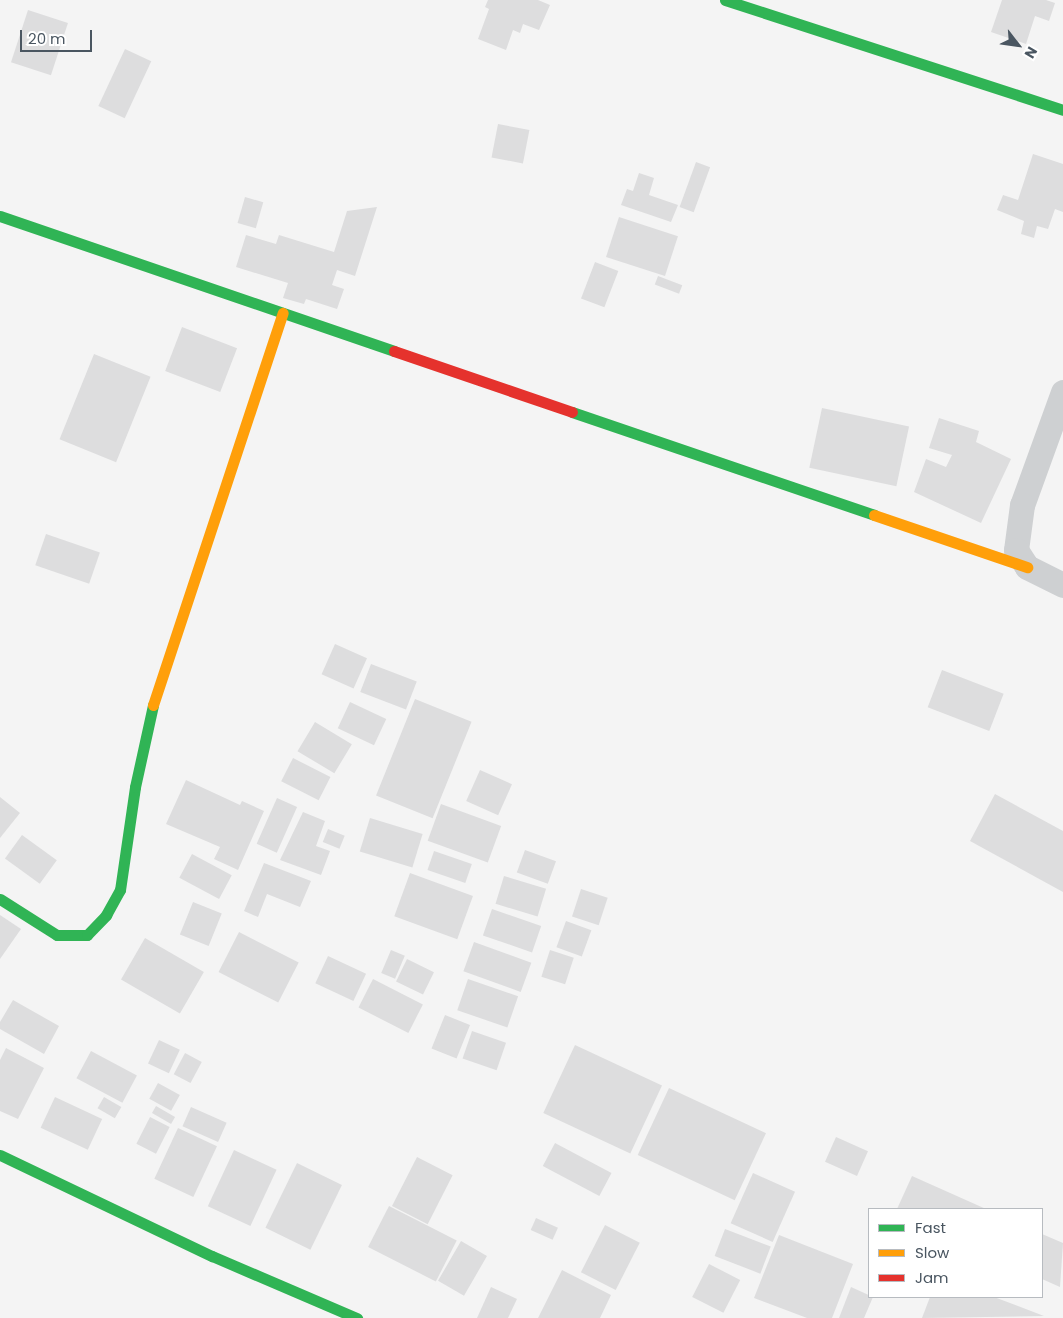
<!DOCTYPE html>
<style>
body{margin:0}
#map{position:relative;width:1063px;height:1318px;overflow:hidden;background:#f4f4f4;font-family:Poppins,sans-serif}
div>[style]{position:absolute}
.building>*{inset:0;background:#ddddde;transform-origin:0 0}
.street>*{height:25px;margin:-12.5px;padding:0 12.5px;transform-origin:12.5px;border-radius:12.5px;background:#ced0d2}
.fast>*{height:11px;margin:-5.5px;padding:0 5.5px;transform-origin:5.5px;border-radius:5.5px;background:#30b455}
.slow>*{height:11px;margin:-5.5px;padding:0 5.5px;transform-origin:5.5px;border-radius:5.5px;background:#ff9f0a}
.jam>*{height:11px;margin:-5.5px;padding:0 5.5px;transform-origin:5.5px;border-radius:5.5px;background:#e5322d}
span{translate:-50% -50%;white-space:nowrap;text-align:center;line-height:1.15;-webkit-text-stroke:4px #fff;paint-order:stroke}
.legend{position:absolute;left:868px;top:1208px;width:175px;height:90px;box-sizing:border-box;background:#fff;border:1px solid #b7bbc0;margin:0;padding:6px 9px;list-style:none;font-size:15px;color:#4a5661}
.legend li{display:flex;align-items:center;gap:10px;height:25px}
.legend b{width:25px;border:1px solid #b7bbc0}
.north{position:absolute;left:993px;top:20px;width:50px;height:50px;-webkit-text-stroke:4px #fff;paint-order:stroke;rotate:120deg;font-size:14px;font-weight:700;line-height:20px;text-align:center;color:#4a5661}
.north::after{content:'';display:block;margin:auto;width:18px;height:22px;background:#4a5661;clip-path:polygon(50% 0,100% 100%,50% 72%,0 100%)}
.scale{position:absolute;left:20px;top:30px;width:72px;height:22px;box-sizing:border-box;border:2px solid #4a5661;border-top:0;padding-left:6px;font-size:15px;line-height:18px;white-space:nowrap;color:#4a5661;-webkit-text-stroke:4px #fff;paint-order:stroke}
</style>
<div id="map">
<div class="building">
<i style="clip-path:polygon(488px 0,538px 0,550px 5px,539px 30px,523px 24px,520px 33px,513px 30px,506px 50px,478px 39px,489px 9px,485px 7px)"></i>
<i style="clip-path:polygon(1002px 0,1046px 0,1055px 3px,1049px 21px,1035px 16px,1026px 44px,991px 32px)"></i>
<i style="left:28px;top:10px;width:42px;height:55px;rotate:18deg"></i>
<i style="left:125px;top:49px;width:29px;height:63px;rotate:25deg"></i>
<i style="left:498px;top:124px;width:32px;height:34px;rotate:11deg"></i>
<i style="clip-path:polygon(1033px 154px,1063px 164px,1063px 212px,1055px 209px,1048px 229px,1037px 226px,1034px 238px,1021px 234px,1024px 221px,997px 210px,1003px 195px,1018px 200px)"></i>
<i style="left:696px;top:162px;width:15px;height:48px;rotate:20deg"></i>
<i style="clip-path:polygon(639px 173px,654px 178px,649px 195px,678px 205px,671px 222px,621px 205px,627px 189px,633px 191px)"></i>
<i style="left:245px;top:197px;width:19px;height:27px;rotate:16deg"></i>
<i style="clip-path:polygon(377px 207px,355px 276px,337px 270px,332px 285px,344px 289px,337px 309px,306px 299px,304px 304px,283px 298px,288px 283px,236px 267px,246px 235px,276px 244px,279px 235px,334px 252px,347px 211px)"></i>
<i style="left:619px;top:217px;width:62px;height:42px;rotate:18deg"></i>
<i style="left:595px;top:262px;width:25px;height:39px;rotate:21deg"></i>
<i style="left:658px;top:276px;width:26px;height:9px;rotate:21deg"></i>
<i style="left:182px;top:327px;width:59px;height:47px;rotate:21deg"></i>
<i style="left:94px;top:354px;width:61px;height:92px;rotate:22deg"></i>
<i style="left:822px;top:408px;width:89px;height:61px;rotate:12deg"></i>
<i style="clip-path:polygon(939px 418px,979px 431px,976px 442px,1011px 459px,981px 523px,914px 492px,926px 459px,946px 467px,952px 455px,929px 448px)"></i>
<i style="left:46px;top:534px;width:57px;height:33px;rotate:19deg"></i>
<i style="left:335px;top:644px;width:35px;height:33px;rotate:24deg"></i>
<i style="left:371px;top:664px;width:49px;height:30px;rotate:21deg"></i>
<i style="left:942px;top:670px;width:66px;height:40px;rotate:21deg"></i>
<i style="left:415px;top:699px;width:61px;height:104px;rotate:22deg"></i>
<i style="left:350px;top:702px;width:40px;height:29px;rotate:25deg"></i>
<i style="left:315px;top:722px;width:43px;height:34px;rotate:31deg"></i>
<i style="left:293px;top:758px;width:42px;height:26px;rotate:27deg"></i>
<i style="left:480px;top:770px;width:35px;height:34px;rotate:24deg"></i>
<i style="clip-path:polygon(186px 780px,240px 805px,242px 801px,264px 811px,238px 870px,214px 859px,220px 847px,166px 824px)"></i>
<i style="clip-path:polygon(995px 794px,1063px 831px,1063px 892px,970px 841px)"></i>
<i style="clip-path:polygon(0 797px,20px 813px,0 838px)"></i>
<i style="left:277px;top:798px;width:22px;height:50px;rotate:24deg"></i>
<i style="left:441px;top:804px;width:64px;height:39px;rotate:20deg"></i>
<i style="clip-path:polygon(303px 812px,325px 821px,316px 846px,330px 851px,321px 875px,280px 860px)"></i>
<i style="left:370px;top:818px;width:55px;height:35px;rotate:17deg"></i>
<i style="left:328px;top:829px;width:18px;height:14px;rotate:22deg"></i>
<i style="left:22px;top:835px;width:43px;height:29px;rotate:36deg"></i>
<i style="left:525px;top:850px;width:33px;height:24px;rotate:20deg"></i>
<i style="left:434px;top:851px;width:40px;height:20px;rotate:19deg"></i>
<i style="left:192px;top:854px;width:45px;height:27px;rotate:28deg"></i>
<i style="clip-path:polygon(264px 863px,311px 881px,300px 907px,267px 894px,258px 917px,244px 911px)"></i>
<i style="left:410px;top:873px;width:67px;height:46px;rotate:20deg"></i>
<i style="left:504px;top:876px;width:44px;height:29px;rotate:17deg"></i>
<i style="left:581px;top:889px;width:28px;height:29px;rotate:18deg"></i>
<i style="left:193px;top:902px;width:31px;height:35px;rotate:22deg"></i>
<i style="left:492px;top:909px;width:52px;height:28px;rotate:19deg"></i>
<i style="clip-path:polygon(0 915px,21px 929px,0 959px)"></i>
<i style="left:566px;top:921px;width:27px;height:28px;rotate:20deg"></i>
<i style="left:239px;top:932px;width:67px;height:45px;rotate:27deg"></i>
<i style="left:145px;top:938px;width:68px;height:48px;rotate:30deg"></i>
<i style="left:474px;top:942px;width:61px;height:31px;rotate:20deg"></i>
<i style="left:391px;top:950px;width:15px;height:25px;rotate:23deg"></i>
<i style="left:550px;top:950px;width:25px;height:28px;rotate:18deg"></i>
<i style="left:328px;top:956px;width:42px;height:30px;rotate:25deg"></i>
<i style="left:407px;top:959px;width:30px;height:25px;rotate:26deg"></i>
<i style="left:373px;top:979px;width:56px;height:32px;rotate:27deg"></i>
<i style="left:468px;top:979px;width:53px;height:33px;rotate:19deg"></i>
<i style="clip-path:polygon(13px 1000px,59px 1026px,44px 1054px,0 1029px,0 1022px)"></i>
<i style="left:445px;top:1015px;width:27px;height:36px;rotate:22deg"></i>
<i style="left:472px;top:1031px;width:36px;height:29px;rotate:19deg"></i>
<i style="left:159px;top:1040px;width:23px;height:26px;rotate:25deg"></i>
<i style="left:575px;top:1045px;width:96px;height:75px;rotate:25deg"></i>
<i style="clip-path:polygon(6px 1048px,44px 1068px,18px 1119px,0 1111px,0 1060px)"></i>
<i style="left:91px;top:1051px;width:52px;height:31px;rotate:28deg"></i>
<i style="left:185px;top:1053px;width:19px;height:24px;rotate:28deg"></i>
<i style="left:158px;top:1083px;width:25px;height:18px;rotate:29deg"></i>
<i style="left:669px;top:1088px;width:107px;height:74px;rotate:25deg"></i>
<i style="left:55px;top:1097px;width:52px;height:34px;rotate:25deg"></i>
<i style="left:104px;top:1097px;width:20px;height:13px;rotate:30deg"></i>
<i style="left:156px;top:1106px;width:22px;height:8px;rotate:30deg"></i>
<i style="left:191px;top:1107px;width:39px;height:21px;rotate:24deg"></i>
<i style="left:150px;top:1117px;width:22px;height:30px;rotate:27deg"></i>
<i style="left:178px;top:1128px;width:43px;height:56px;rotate:25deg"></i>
<i style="left:836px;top:1137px;width:35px;height:27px;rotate:24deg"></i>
<i style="left:555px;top:1143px;width:64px;height:26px;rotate:28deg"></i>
<i style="left:234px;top:1150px;width:47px;height:62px;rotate:25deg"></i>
<i style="left:417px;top:1157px;width:40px;height:55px;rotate:27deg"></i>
<i style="left:297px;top:1163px;width:50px;height:72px;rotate:26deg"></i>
<i style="left:753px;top:1173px;width:46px;height:55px;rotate:24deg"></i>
<i style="clip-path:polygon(912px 1176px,986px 1209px,897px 1209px)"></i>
<i style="left:389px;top:1206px;width:76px;height:46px;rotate:27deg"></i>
<i style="left:536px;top:1218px;width:24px;height:13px;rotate:24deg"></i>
<i style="left:605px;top:1225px;width:39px;height:53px;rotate:27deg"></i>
<i style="left:725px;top:1229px;width:49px;height:29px;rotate:21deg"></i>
<i style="clip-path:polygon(1042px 1234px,1063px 1243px,1060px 1287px,1042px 1279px)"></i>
<i style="clip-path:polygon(779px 1235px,853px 1264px,832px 1318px,807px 1318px,754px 1298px)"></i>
<i style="left:461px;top:1241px;width:30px;height:46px;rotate:30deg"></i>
<i style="left:709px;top:1264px;width:35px;height:37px;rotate:27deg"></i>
<i style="clip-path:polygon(562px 1270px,611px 1295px,600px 1318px,538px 1318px)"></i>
<i style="clip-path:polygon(491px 1287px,517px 1299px,508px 1318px,477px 1318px)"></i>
<i style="clip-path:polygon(851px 1287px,873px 1297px,864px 1318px,839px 1318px)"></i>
<i style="clip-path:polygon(930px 1297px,994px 1297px,1044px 1316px,922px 1318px)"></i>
</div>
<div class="street">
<i style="left:1063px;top:392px;width:120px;rotate:109.9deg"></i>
<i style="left:1022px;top:505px;width:45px;rotate:97.6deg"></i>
<i style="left:1016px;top:550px;width:20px;rotate:57deg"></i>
<i style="left:1027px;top:567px;width:40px;rotate:26.6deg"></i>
</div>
<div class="fast">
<i style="left:725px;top:0;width:355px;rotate:18deg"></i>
<i style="left:0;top:216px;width:416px;rotate:18.9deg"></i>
<i style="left:572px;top:412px;width:319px;rotate:18.8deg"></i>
<i style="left:0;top:899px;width:67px;rotate:32.3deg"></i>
<i style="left:57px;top:935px;width:30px"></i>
<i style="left:87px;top:935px;width:28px;rotate:-46deg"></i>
<i style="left:106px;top:915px;width:29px;rotate:-61deg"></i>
<i style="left:120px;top:890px;width:104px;rotate:-81.7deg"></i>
<i style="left:135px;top:787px;width:84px;rotate:-77.6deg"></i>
<i style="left:0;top:1155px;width:235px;rotate:25.5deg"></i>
<i style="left:212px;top:1256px;width:158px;rotate:23.2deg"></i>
</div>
<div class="slow">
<i style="left:874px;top:515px;width:162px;rotate:18.8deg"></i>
<i style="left:153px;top:705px;width:413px;rotate:-71.7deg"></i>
</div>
<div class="jam">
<i style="left:394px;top:351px;width:188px;rotate:18.9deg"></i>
</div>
<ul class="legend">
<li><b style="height:6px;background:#30b455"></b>Fast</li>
<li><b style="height:6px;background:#ff9f0a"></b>Slow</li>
<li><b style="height:6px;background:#e5322d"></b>Jam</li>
</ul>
<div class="north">N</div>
<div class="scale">20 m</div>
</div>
